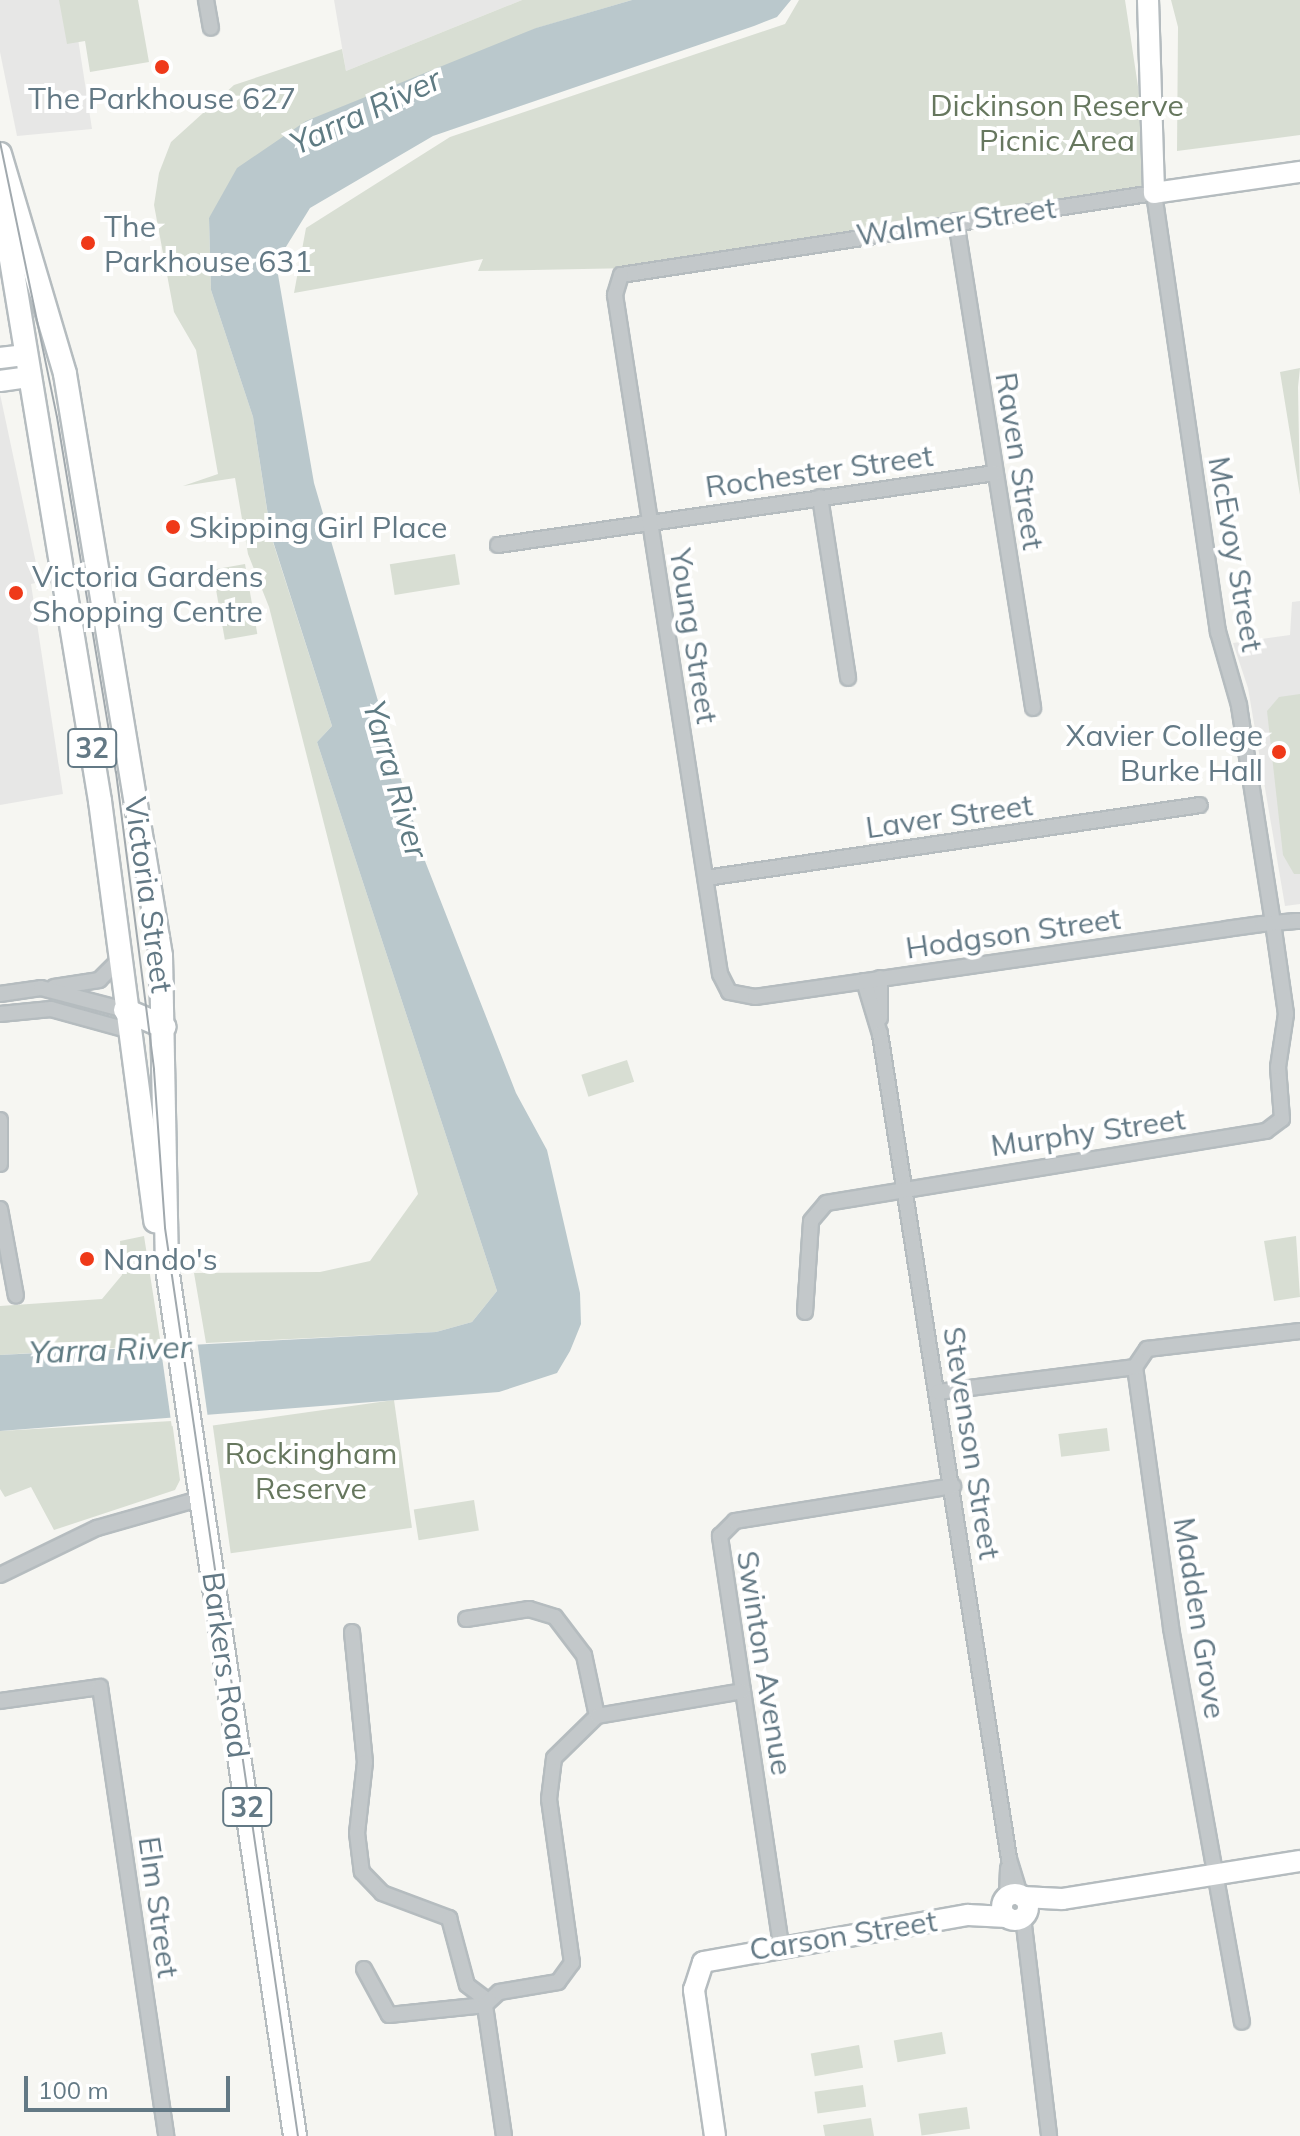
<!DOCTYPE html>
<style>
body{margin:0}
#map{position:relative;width:1300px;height:2136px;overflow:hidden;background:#f6f6f2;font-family:Mulish,sans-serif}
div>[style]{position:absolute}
.built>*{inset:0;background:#e7e7e6}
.green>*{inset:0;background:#d8ded3;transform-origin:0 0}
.water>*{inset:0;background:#bac8cc}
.pier>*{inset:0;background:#f6f6f2;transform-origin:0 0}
.roads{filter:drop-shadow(2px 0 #b5bcbf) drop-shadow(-2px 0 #b5bcbf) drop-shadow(0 2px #b5bcbf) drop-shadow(0 -2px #b5bcbf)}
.street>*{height:14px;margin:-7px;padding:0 7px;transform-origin:7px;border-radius:7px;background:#c3c8ca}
.secondary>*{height:20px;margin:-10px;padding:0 10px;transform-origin:10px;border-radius:10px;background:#fff}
.secondary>.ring{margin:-10px;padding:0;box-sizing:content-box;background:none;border:20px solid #fff;border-radius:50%}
.primary>*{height:22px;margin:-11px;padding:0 11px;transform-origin:11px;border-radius:11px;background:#fff}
.tram>*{height:2px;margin:-1px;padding:0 1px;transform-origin:1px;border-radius:1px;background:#a1a9ae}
.dots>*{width:22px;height:22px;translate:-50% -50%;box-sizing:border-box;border:4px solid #fff;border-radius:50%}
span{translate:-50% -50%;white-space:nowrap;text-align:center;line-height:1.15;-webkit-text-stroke:8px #fff;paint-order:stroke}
.shield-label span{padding:2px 6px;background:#fff;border:2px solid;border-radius:6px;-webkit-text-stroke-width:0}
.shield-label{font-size:28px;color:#637985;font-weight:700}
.poi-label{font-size:30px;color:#637985}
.left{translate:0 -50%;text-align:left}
.right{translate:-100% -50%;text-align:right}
.park-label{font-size:30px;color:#66775e}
.street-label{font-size:30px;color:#637985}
.water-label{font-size:32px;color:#5f7b83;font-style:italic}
.scale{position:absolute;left:24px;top:2076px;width:206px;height:36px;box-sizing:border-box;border:4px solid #637985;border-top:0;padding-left:10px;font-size:24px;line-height:28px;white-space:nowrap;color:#637985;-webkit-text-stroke:6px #fff;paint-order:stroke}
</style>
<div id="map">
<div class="built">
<i style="clip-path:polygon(0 0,72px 0,92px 129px,17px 136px,0 52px)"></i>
<i style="clip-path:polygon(334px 0,522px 0,346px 71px)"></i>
<i style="clip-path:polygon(0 394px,40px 582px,31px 584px,63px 794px,0 805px)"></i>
<i style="clip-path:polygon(1300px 601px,1300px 904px,1285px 906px,1248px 688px,1233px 643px,1290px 635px,1292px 602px)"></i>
</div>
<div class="green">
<i style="clip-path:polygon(59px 0,138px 0,149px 62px,90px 72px,85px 41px,67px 44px)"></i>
<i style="clip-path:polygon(522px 0,632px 0,537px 28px,418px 80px,209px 218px,211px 290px,253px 417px,271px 536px,332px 726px,317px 742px,497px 1291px,472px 1322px,436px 1332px,206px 1343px,194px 1273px,320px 1272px,370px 1261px,418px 1194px,269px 607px,248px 554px,235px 478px,183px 486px,218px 474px,196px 350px,174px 312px,154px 205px,159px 173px,171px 142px,234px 85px,342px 49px,346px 71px)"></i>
<i style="clip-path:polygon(799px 0,1125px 0,1154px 193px,633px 268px,478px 271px,483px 259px,294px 293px,306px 228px,450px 137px,785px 24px)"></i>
<i style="clip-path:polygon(1171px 0,1300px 0,1300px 135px,1177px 151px,1178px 27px)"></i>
<i style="clip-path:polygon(1300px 368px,1298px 387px,1300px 495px,1280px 372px)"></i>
<i style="left:455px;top:554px;width:31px;height:66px;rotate:81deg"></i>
<i style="left:245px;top:564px;width:71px;height:33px;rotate:80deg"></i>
<i style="clip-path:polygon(1300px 694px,1300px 874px,1294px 874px,1283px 855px,1267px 711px,1279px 697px)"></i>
<i style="left:627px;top:1060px;width:23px;height:48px;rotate:72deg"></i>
<i style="clip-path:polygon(144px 1236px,161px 1345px,0 1355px,0 1306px,102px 1299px,122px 1275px,120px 1241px)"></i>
<i style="clip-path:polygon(1296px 1236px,1300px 1297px,1274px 1301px,1264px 1241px)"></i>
<i style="left:394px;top:1400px;width:129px;height:183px;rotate:82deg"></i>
<i style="clip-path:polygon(172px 1421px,180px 1480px,175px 1490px,54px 1530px,31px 1487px,5px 1497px,0 1489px,0 1431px)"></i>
<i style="left:1107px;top:1428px;width:23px;height:49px;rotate:83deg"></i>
<i style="left:474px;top:1500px;width:31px;height:61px;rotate:81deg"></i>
<i style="left:942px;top:2032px;width:22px;height:49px;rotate:80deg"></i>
<i style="left:859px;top:2045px;width:23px;height:49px;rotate:80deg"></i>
<i style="left:863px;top:2085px;width:22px;height:49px;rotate:82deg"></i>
<i style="left:967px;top:2107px;width:22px;height:49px;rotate:82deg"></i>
<i style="clip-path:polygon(871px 2118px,874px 2136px,825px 2136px,823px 2125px)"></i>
</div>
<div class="water">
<i style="clip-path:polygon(632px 0,791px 0,777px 17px,754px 26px,433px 136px,310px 208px,276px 263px,314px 483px,425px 861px,516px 1093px,547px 1150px,580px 1293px,581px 1324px,570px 1351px,557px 1373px,499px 1392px,0 1431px,0 1355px,436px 1332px,472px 1322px,497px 1291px,317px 742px,332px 726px,271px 535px,253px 417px,211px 290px,209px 218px,237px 168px,306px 121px,536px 28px)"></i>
</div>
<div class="pier">
<i style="left:197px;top:1340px;width:82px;height:37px;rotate:82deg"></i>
</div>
<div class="roads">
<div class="street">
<i style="left:206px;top:0;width:28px;rotate:80deg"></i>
<i style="left:956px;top:221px;width:493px;rotate:81deg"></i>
<i style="left:820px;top:497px;width:183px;rotate:81.2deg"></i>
<i style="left:498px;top:545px;width:502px;rotate:-8.24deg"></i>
<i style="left:706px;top:878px;width:499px;rotate:-8.4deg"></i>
<i style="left:880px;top:978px;width:40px;rotate:90deg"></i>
<i style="left:864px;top:981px;width:55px;rotate:73.2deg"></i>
<i style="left:880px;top:1034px;width:835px;rotate:81.11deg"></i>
<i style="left:1009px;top:1859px;width:38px;rotate:73deg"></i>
<i style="left:54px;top:987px;width:46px;rotate:-8.8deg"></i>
<i style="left:99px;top:980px;width:28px;rotate:-45deg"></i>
<i style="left:0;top:994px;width:41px;rotate:-8.3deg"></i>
<i style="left:41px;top:988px;width:87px;rotate:14.7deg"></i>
<i style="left:0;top:1014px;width:51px;rotate:-5.6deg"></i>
<i style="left:51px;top:1009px;width:79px;rotate:15.4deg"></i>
<i style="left:0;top:1120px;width:44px;rotate:90deg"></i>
<i style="left:0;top:1209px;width:88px;rotate:79.6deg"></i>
<i style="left:805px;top:1312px;width:91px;rotate:-86.2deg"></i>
<i style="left:811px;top:1221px;width:23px;rotate:-50deg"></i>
<i style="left:826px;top:1203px;width:446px;rotate:-9.3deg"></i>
<i style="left:1266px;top:1131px;width:20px;rotate:-37deg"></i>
<i style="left:1282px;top:1119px;width:52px;rotate:-94.4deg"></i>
<i style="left:1278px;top:1067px;width:54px;rotate:-81.4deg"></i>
<i style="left:1286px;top:1014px;width:92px;rotate:-98.1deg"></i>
<i style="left:1273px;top:923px;width:221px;rotate:-98.9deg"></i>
<i style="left:1239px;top:705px;width:76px;rotate:-106deg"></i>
<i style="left:1218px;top:632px;width:444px;rotate:-98.3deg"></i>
<i style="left:1154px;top:193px;width:539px;rotate:171.25deg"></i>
<i style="left:621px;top:275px;width:21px;rotate:107deg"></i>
<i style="left:615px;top:295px;width:687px;rotate:81.21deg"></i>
<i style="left:720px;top:974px;width:20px;rotate:63deg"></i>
<i style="left:729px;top:992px;width:26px;rotate:11deg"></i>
<i style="left:755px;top:997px;width:476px;rotate:-8.2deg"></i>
<i style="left:1226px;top:929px;width:36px;rotate:-8deg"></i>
<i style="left:1262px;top:924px;width:11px;rotate:-5deg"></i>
<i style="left:1273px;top:923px;width:23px;rotate:-5deg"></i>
<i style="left:1296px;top:921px;width:4px"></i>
<i style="left:1135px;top:1367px;width:263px;rotate:82.1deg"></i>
<i style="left:1171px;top:1628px;width:400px;rotate:79.8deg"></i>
<i style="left:938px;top:1392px;width:199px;rotate:-7.2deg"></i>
<i style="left:1135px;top:1367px;width:22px;rotate:-56deg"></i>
<i style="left:1147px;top:1349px;width:154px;rotate:-6.7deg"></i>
<i style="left:0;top:1575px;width:108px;rotate:-25.9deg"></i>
<i style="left:97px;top:1528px;width:109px;rotate:-15.9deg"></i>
<i style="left:466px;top:1619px;width:64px;rotate:-9deg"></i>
<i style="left:529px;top:1609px;width:27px;rotate:17deg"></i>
<i style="left:555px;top:1617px;width:48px;rotate:52.7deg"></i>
<i style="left:584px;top:1655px;width:62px;rotate:78deg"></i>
<i style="left:352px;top:1632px;width:131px;rotate:84.3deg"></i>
<i style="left:365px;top:1762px;width:71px;rotate:96.4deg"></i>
<i style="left:357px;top:1833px;width:39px;rotate:83deg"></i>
<i style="left:362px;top:1872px;width:29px;rotate:46deg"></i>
<i style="left:382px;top:1893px;width:72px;rotate:20.5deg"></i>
<i style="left:449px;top:1918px;width:69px;rotate:75deg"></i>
<i style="left:467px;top:1985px;width:25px;rotate:37deg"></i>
<i style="left:0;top:1701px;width:101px;rotate:-8deg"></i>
<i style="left:100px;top:1687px;width:454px;rotate:81.6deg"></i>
<i style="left:1007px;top:1897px;width:29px;rotate:-88deg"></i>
<i style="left:1023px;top:1917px;width:221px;rotate:83.2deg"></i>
<i style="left:781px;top:1945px;width:414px;rotate:-98.5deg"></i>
<i style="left:720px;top:1536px;width:21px;rotate:-45deg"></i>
<i style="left:735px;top:1521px;width:221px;rotate:-9.1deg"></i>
<i style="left:364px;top:1969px;width:52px;rotate:61.5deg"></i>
<i style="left:389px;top:2015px;width:97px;rotate:-5.9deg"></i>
<i style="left:504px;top:2136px;width:132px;rotate:-98.3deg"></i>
<i style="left:485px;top:2005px;width:19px;rotate:-43deg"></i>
<i style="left:499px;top:1992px;width:60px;rotate:-9.6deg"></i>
<i style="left:558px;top:1982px;width:24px;rotate:-54deg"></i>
<i style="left:572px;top:1963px;width:166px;rotate:-98deg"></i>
<i style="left:549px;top:1799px;width:41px;rotate:-83deg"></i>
<i style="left:554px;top:1758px;width:60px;rotate:-44.3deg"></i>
<i style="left:597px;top:1716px;width:148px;rotate:-9.7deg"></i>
</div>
<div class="secondary">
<i style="left:1148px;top:0;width:193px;rotate:88.2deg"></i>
<i style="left:1154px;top:193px;width:148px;rotate:-8.2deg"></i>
<i style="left:0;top:358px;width:26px;rotate:-7deg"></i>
<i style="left:0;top:381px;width:28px;rotate:-8deg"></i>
<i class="ring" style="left:1002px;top:1894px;width:6px;height:6px"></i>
<i style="left:1023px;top:1897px;width:39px;rotate:3deg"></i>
<i style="left:1062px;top:1899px;width:241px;rotate:-9.1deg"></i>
<i style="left:715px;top:2136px;width:148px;rotate:-98.2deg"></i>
<i style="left:694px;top:1990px;width:29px;rotate:-72deg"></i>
<i style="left:703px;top:1962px;width:269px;rotate:-10.1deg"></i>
<i style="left:968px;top:1915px;width:39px;rotate:3deg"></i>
</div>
<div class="primary">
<i style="left:0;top:154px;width:229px;rotate:73.5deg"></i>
<i style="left:65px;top:374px;width:590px;rotate:80.63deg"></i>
<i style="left:161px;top:956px;width:312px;rotate:88.9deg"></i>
<i style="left:167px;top:1268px;width:877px;rotate:81.61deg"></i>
<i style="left:0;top:193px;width:616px;rotate:80.66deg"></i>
<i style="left:100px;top:801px;width:424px;rotate:82.5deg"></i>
<i style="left:125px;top:1010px;width:43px;rotate:23deg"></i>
</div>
</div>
<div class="tram">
<i style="left:0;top:142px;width:281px;rotate:78.3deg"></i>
<i style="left:57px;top:417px;width:360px;rotate:80.6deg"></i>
<i style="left:116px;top:772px;width:300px;rotate:82.7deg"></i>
<i style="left:154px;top:1070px;width:158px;rotate:86deg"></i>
<i style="left:165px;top:1228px;width:918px;rotate:81.67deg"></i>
</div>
<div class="dots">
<i style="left:162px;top:67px;background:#ef3919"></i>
<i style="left:88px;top:243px;background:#ef3919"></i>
<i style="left:173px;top:527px;background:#ef3919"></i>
<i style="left:16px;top:593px;background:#ef3919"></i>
<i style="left:1279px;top:752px;background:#ef3919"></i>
<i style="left:87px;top:1259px;background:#ef3919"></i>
</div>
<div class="shield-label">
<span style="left:92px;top:748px">32</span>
<span style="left:247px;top:1807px">32</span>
</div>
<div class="poi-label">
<span style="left:162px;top:98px">The Parkhouse 627</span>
<span class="left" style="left:104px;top:243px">The<br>Parkhouse 631</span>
<span class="left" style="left:189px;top:527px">Skipping Girl Place</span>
<span class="left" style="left:32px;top:593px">Victoria Gardens<br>Shopping Centre</span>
<span class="right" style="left:1263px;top:752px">Xavier College<br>Burke Hall</span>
<span class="left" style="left:103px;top:1259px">Nando's</span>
</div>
<div class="park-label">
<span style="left:1057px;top:122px">Dickinson Reserve<br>Picnic Area</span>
<span style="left:311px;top:1470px">Rockingham<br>Reserve</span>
</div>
<div class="street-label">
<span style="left:956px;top:221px;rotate:-8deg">Walmer Street</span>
<span style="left:1020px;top:461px;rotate:81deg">Raven Street</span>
<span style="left:819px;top:471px;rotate:-8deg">Rochester Street</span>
<span style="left:1236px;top:554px;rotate:80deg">McEvoy Street</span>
<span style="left:694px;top:636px;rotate:81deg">Young Street</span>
<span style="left:949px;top:816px;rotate:-8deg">Laver Street</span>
<span style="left:149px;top:895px;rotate:82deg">Victoria Street</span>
<span style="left:1013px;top:933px;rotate:-8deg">Hodgson Street</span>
<span style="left:1088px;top:1132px;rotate:-8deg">Murphy Street</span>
<span style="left:972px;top:1443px;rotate:81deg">Stevenson Street</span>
<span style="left:1200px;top:1618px;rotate:81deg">Madden Grove</span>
<span style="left:765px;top:1663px;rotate:81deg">Swinton Avenue</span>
<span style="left:226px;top:1665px;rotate:82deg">Barkers Road</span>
<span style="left:159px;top:1907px;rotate:82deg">Elm Street</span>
<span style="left:843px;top:1935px;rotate:-9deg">Carson Street</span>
</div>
<div class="water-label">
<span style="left:365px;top:111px;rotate:-25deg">Yarra River</span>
<span style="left:396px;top:779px;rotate:74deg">Yarra River</span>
<span style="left:110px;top:1349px;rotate:-2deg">Yarra River</span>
</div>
<div class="scale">100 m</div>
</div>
